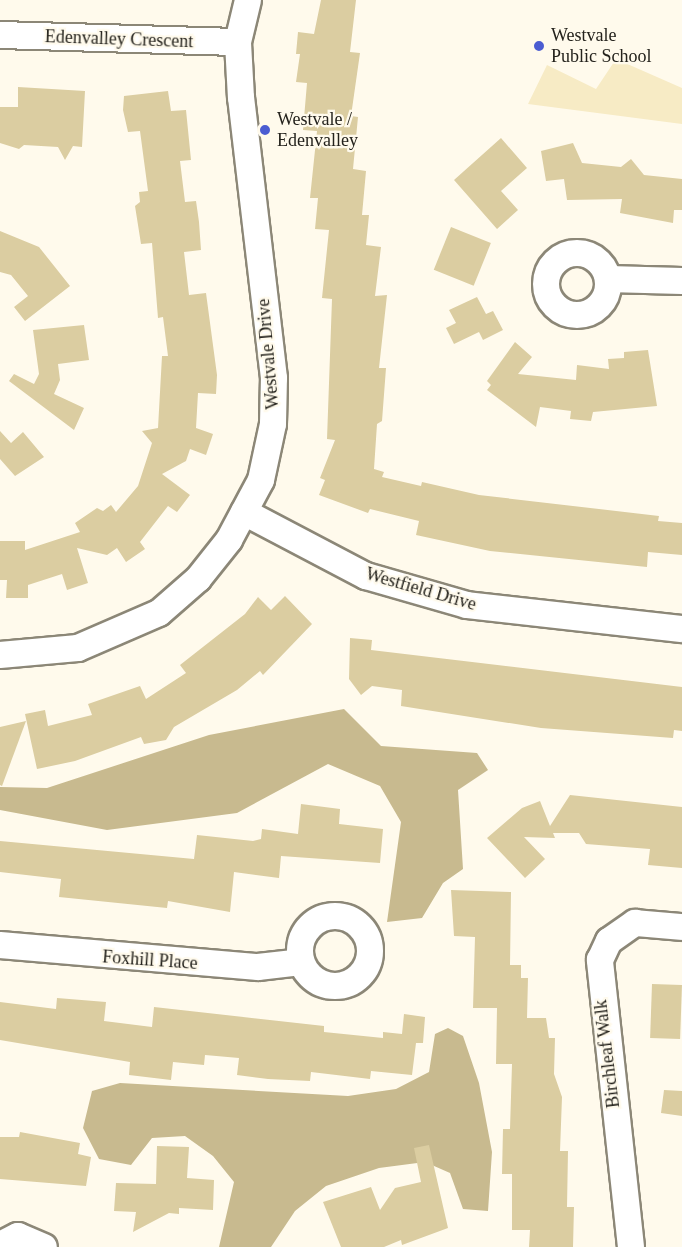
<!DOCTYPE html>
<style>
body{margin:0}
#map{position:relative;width:682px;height:1247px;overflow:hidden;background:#fffaec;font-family:Georgia,serif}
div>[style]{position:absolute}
.green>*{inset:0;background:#f7ebc5}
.forest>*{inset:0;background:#c8ba8f}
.building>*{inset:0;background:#dbcda1;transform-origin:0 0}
.roads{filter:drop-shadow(2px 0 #8c8777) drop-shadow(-2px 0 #8c8777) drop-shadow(0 2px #8c8777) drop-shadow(0 -2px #8c8777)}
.minor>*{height:26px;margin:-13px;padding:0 13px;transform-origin:13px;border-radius:13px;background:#fff}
.minor>.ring{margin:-13px;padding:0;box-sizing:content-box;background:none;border:26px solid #fff;border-radius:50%}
.dots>*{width:16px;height:16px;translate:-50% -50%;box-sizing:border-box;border:3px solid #fffaec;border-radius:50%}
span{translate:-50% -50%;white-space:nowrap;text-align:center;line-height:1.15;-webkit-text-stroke:4.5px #fffaec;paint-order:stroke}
.poi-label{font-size:18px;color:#24221c}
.left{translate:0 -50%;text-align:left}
.street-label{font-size:18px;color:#24221c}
</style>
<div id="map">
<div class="green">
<i style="clip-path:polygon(616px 59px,682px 88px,682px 124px,528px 104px,547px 65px,596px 89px)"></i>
</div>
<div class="forest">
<i style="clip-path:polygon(344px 709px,381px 746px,477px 753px,488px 770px,458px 790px,463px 869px,443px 883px,422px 918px,387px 922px,401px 822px,380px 786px,328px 764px,237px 813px,107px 830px,0 810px,0 787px,47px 788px,209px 735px)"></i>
<i style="clip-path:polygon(448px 1028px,463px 1036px,479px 1083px,492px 1152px,488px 1211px,463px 1209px,450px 1173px,425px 1162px,379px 1168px,326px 1186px,295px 1211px,271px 1247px,219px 1247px,234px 1182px,213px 1156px,185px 1136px,152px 1138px,131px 1165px,99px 1159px,83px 1128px,92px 1091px,120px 1083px,348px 1096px,396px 1089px,429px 1072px,435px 1034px)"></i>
</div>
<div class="building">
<i style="clip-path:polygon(321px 0,356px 0,350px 52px,360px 53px,351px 116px,358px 117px,353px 169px,366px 171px,362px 215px,369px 215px,366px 245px,381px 247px,375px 296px,387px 295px,379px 368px,386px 368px,382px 421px,377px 424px,374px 469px,384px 472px,382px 477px,421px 486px,422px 482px,479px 495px,659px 516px,658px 521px,682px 523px,682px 555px,648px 552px,647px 567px,490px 551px,416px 535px,419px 521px,370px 509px,368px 513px,319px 495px,325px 480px,320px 478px,335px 440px,327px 439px,332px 299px,322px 298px,329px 230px,315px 229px,318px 198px,310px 198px,317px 131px,303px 130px,307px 83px,296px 82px,300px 54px,296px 54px,298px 32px,314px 34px)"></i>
<i style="clip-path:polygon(18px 87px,85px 91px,82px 147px,73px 146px,65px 160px,58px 147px,24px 145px,19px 149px,0 143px,0 107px,18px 107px)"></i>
<i style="clip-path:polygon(168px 91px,171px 111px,186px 110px,191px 160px,180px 161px,185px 202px,196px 201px,199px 222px,201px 250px,184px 252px,189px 295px,206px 293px,217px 375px,216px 394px,198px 393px,196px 428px,213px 434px,206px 455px,190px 449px,186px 461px,162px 474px,190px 495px,177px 512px,168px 506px,140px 542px,145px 549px,126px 562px,117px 548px,107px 555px,77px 548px,88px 583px,67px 590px,62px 574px,28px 585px,28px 598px,6px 598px,7px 580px,0 580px,0 541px,25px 541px,25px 550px,80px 532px,75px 523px,97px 508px,103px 511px,111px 505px,116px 512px,138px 486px,152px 443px,142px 431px,158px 428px,162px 356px,168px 356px,163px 317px,158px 318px,152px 243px,141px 244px,135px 206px,140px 202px,139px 192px,148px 191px,140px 131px,128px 132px,123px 110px,124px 96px)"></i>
<i style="clip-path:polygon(501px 138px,527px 168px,501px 191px,518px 210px,497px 229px,454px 180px)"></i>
<i style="clip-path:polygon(573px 143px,582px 163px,621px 167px,631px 159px,644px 175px,682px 179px,682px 210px,674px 210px,673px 223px,620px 213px,622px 199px,567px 200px,564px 179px,546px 181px,541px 151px)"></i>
<i style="left:451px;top:227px;width:43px;height:46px;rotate:22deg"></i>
<i style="clip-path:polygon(0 231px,39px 247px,70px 286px,25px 321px,14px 307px,28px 296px,11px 275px,0 272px)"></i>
<i style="clip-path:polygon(477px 297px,486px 314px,493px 311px,503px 330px,483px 340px,479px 332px,454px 344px,446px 328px,456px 323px,449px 310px)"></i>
<i style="clip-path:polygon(84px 325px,89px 360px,58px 364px,60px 380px,54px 394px,84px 408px,74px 430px,9px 381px,14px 374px,34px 384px,39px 374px,33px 330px)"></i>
<i style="clip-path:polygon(515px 342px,532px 357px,518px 374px,576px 380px,577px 365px,609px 369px,608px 359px,624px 358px,624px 352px,648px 350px,657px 406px,593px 412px,591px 421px,570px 419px,571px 411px,540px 407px,536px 427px,487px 390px,491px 385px,487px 381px)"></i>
<i style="clip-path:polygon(0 431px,11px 443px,23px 432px,44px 457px,15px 476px,0 459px)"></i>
<i style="clip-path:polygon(285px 596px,312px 624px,263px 675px,260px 671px,237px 690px,174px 727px,166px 740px,144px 744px,141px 737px,75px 761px,37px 769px,25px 714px,45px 710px,48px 726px,92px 715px,88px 704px,140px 686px,146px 699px,186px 673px,180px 665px,245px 614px,258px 597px,271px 610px)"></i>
<i style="clip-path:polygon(350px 638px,372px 640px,371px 650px,682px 687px,682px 731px,674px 730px,673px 738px,541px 728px,401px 706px,402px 690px,372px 686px,361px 695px,349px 679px)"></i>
<i style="clip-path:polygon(26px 721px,2px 786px,0 785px,0 727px)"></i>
<i style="clip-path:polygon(570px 795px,682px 807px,682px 868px,648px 865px,650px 849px,586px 844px,579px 833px,553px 833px,555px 838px,524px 837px,545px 859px,525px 878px,487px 838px,522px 808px,540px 801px,550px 826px)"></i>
<i style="clip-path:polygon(301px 804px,340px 809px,339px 824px,383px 829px,380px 863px,281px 856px,279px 878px,234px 872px,230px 912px,168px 901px,167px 908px,59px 897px,61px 879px,0 872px,0 841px,194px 859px,197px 835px,253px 841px,261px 839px,262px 829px,298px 834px)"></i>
<i style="clip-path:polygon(451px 890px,511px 892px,510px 965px,521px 965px,521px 978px,528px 978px,527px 1018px,546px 1018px,549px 1038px,555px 1038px,554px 1074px,562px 1097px,560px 1151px,568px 1151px,567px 1207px,574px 1207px,573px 1247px,529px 1247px,530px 1230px,512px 1230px,512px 1174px,502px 1174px,503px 1129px,510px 1129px,512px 1064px,496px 1064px,497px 1008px,473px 1008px,475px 937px,454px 936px)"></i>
<i style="left:652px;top:984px;width:30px;height:54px;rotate:2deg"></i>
<i style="clip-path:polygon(57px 998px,106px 1002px,104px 1021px,152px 1027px,154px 1007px,324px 1026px,324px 1032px,383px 1038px,383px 1032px,402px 1034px,404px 1014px,425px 1017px,423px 1043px,416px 1043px,412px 1075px,371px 1071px,370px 1079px,311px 1072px,310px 1081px,268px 1079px,237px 1075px,239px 1058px,205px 1055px,204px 1065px,173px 1062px,171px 1080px,129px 1075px,130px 1062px,0 1040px,0 1002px,56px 1009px)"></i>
<i style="clip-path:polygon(664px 1090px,682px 1091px,682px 1116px,661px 1113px)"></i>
<i style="clip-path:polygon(20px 1132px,80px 1143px,78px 1154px,91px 1157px,86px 1186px,0 1179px,0 1137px,19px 1137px)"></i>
<i style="clip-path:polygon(429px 1145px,448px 1228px,402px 1245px,401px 1240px,384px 1247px,341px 1247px,323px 1202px,371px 1187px,380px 1210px,395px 1188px,421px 1182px,414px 1148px)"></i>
<i style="clip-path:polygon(157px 1146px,189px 1147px,187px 1178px,214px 1180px,213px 1210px,179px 1208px,179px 1214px,169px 1213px,133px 1232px,136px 1212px,114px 1211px,116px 1183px,156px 1184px)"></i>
</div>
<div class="roads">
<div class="minor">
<i style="left:0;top:35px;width:238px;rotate:1.7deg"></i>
<i class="ring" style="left:546px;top:253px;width:36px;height:36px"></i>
<i style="left:608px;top:279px;width:74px;rotate:1.5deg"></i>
<i style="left:244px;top:512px;width:138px;rotate:27.7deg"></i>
<i style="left:366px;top:576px;width:105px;rotate:16deg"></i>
<i style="left:467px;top:605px;width:216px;rotate:6.4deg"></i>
<i style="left:0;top:655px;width:78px;rotate:-5.1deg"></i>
<i style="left:78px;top:648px;width:88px;rotate:-23.4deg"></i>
<i style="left:159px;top:613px;width:52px;rotate:-41.1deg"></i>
<i style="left:198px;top:579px;width:50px;rotate:-51.5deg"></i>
<i style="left:229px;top:540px;width:68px;rotate:-61.9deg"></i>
<i style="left:261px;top:480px;width:57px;rotate:-77.9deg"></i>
<i style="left:273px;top:424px;width:46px;rotate:-88.8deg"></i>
<i style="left:274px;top:378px;width:282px;rotate:-96.7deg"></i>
<i style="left:241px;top:98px;width:56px;rotate:-93.1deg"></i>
<i style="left:238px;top:42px;width:43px;rotate:-76.6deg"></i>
<i class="ring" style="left:300px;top:916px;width:44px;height:44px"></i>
<i style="left:0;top:945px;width:259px;rotate:4.9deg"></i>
<i style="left:258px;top:967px;width:43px;rotate:-6.6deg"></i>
<i style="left:0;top:1245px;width:20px;rotate:-27deg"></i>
<i style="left:18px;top:1236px;width:28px;rotate:23deg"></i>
<i style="left:631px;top:1247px;width:289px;rotate:-96.2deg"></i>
<i style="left:600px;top:960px;width:21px;rotate:-65deg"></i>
<i style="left:609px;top:941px;width:32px;rotate:-35deg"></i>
<i style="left:635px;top:923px;width:47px;rotate:4.9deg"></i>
</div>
</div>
<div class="dots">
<i style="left:539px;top:46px;background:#4b5cd1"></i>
<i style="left:265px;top:130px;background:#4b5cd1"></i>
</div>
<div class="poi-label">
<span class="left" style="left:551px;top:46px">Westvale<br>Public School</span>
<span class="left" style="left:277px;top:130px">Westvale /<br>Edenvalley</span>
</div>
<div class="street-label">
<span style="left:119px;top:39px;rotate:2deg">Edenvalley Crescent</span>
<span style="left:268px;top:354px;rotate:-95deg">Westvale Drive</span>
<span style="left:421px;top:589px;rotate:16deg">Westfield Drive</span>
<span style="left:150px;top:960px;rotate:4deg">Foxhill Place</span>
<span style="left:607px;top:1054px;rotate:-97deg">Birchleaf Walk</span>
</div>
</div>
